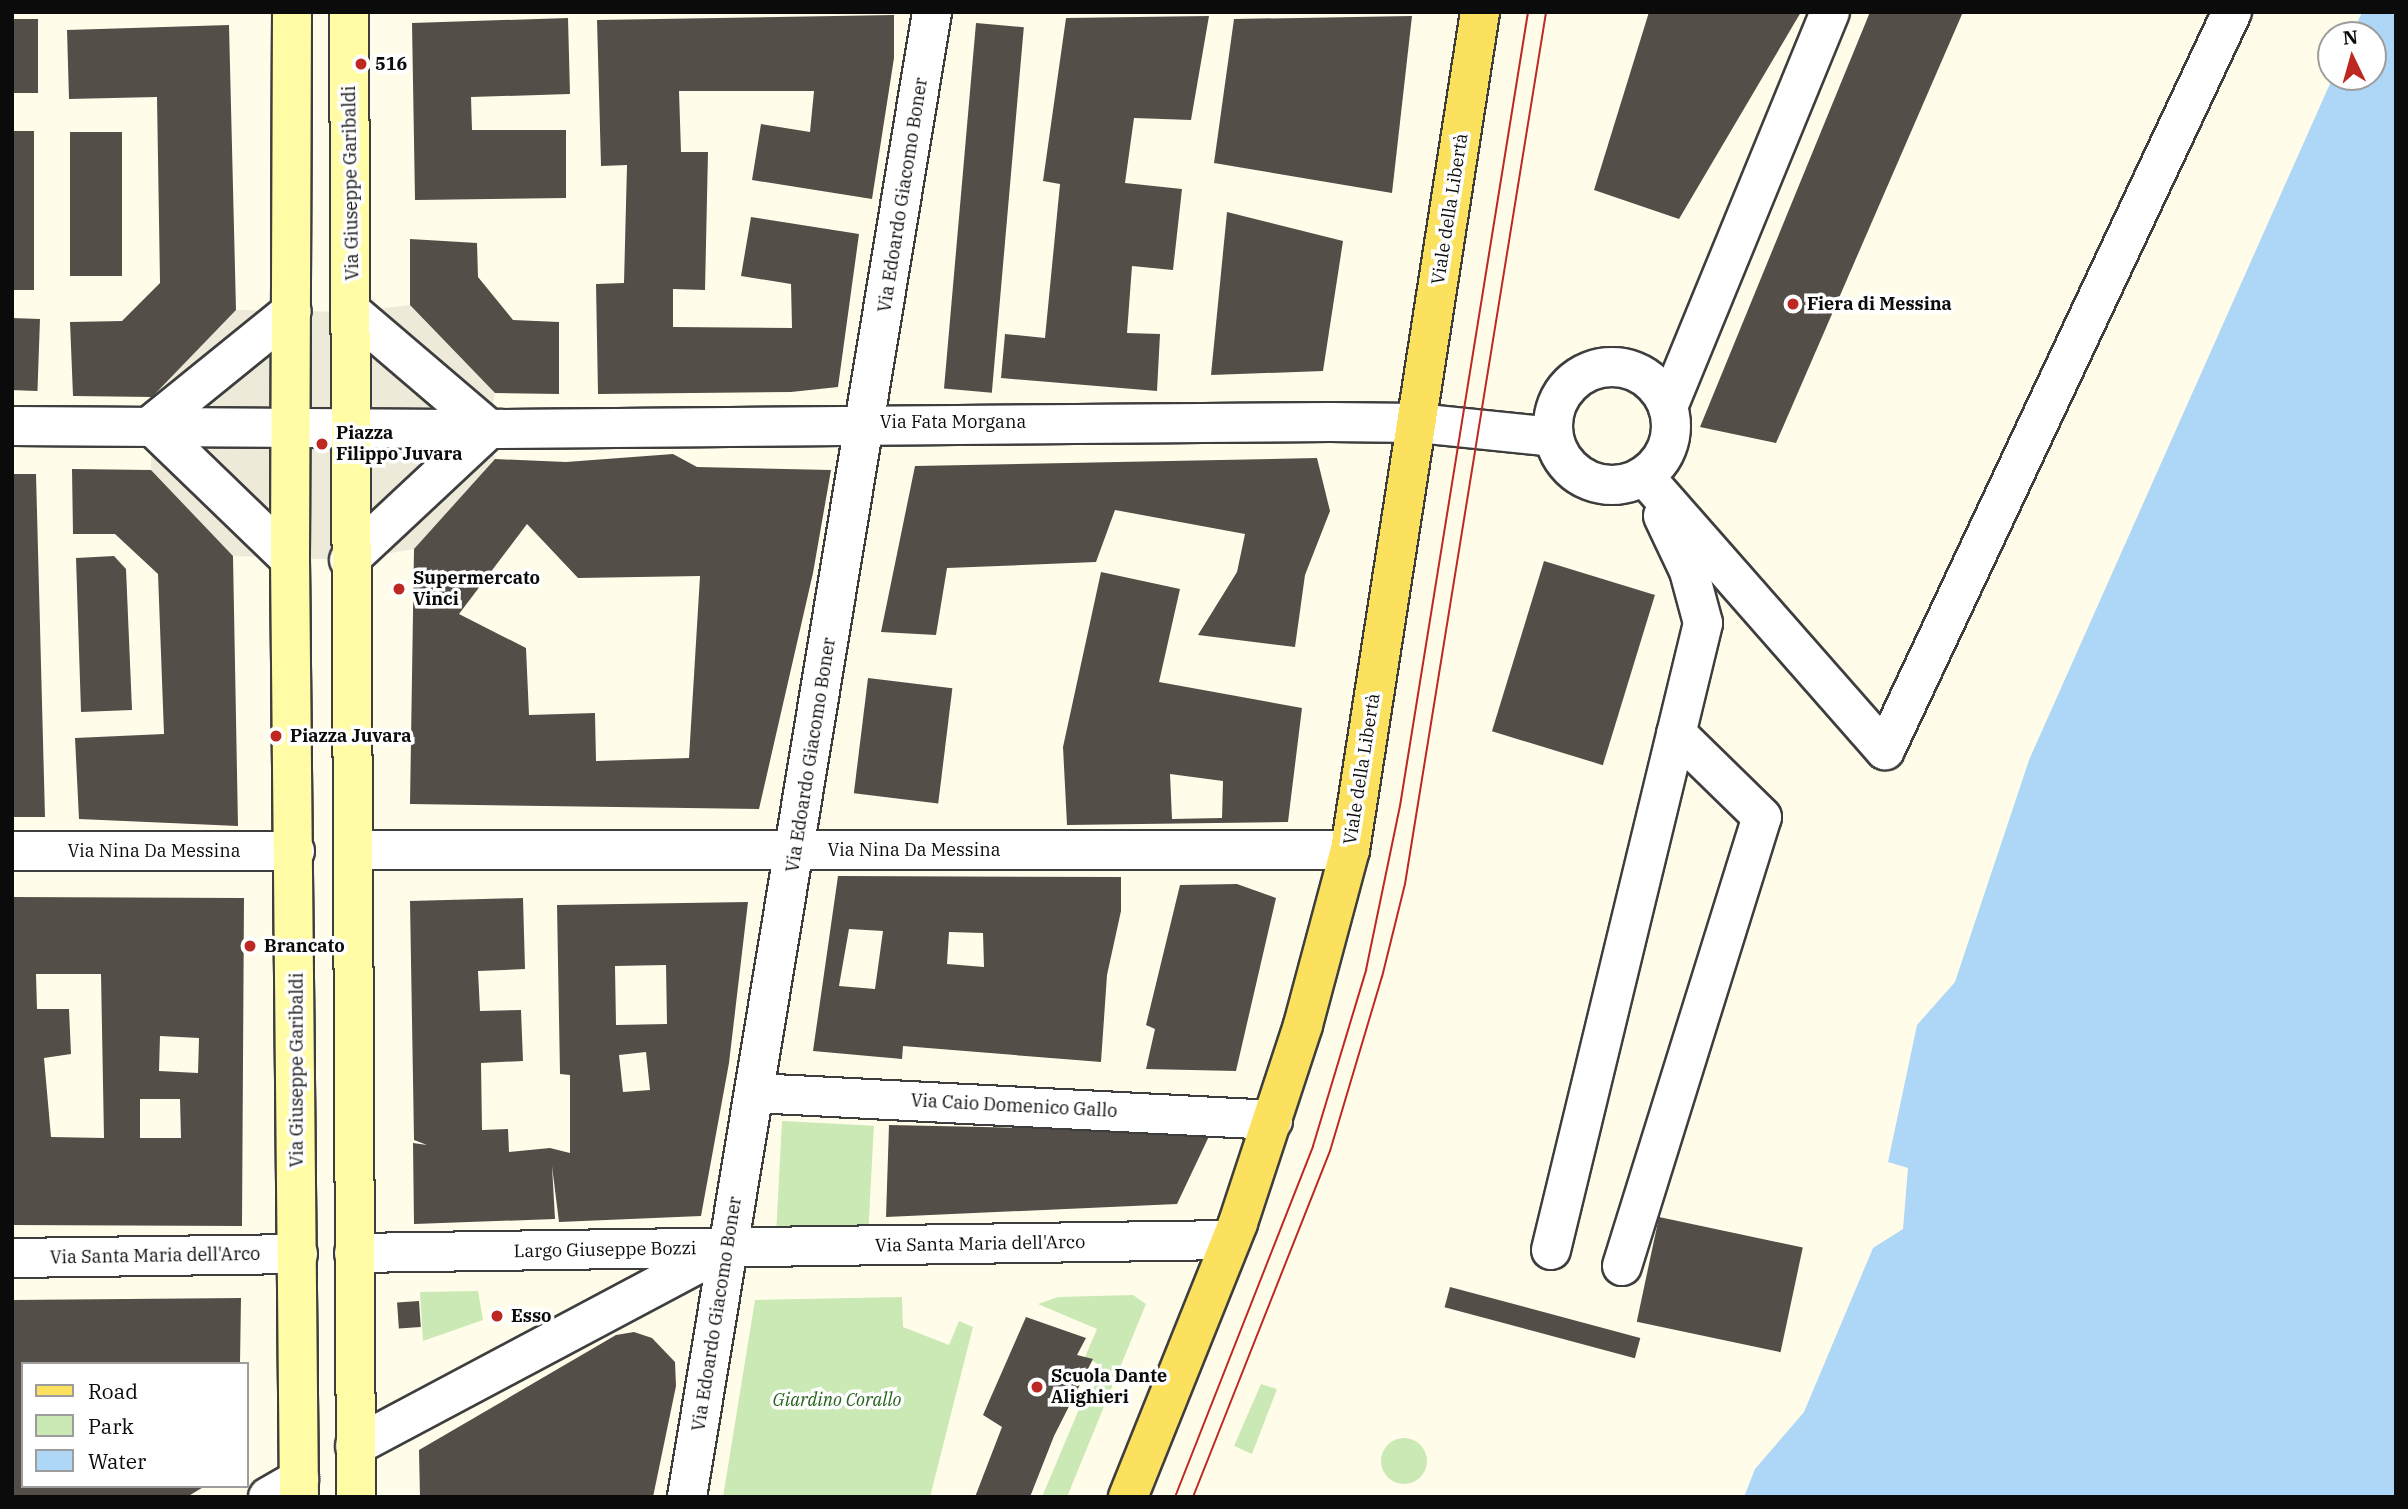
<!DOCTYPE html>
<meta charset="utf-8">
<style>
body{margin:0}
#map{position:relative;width:2408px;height:1509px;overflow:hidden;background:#fffdea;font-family:"IBM Plex Serif",serif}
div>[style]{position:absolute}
.green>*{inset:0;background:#cbe9b4;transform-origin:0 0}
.round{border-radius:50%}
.plaza>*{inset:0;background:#eeeada}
.water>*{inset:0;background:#aed6f7}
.building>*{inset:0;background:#544e48;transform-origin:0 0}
.roads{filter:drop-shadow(2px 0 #3e3e3e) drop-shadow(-2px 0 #3e3e3e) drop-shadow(0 2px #3e3e3e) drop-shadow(0 -2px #3e3e3e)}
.street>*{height:38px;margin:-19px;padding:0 19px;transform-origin:19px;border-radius:19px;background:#fff}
.street>.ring{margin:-19px;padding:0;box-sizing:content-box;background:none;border:38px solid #fff;border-radius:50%}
.secondary>*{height:38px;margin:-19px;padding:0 19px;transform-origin:19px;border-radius:19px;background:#fffca5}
.primary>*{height:38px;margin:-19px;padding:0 19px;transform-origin:19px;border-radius:19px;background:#fbe15e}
.tram>*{height:2px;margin:-1px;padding:0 1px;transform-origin:1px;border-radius:1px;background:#bd2822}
.dots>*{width:19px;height:19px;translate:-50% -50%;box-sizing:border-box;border:4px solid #fff;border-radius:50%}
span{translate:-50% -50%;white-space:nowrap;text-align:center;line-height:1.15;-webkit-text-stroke:7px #fff;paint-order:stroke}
.poi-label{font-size:18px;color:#0b0b0b;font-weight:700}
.left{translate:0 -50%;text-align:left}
.street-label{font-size:18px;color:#0b0b0b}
.park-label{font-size:18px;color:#25631c;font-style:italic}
.frame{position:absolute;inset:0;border:14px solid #0b0b0b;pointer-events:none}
.legend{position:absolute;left:21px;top:1362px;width:228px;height:126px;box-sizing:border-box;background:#fff;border:2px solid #9d9d9d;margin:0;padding:9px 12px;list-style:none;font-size:21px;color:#0b0b0b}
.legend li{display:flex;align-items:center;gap:14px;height:35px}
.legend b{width:35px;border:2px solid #9d9d9d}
.north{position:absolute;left:2317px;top:21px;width:70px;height:70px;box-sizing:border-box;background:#fff;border:2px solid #9d9d9d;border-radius:50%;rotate:355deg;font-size:19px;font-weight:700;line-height:28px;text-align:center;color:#0b0b0b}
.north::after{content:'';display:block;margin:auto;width:24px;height:32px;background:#bd2822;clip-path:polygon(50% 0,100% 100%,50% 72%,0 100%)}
</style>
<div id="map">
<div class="green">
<i style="left:782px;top:1121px;width:92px;height:105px;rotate:3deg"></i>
<i style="clip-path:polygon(478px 1291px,483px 1320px,423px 1341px,420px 1292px)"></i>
<i style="clip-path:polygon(1133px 1295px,1146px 1304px,1067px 1497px,1042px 1497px,1098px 1364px,1085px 1357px,1097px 1329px,1038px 1304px,1058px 1297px)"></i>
<i style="clip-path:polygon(902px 1297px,903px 1327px,949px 1345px,959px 1321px,973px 1327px,930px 1497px,723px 1497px,755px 1300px)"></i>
<i style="clip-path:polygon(1261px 1384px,1277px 1389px,1252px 1454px,1234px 1446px)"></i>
<i class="round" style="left:1381px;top:1438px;width:46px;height:46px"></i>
</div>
<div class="plaza">
<i style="clip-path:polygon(410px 305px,495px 393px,489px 429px,495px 459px,414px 549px,349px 560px,233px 556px,151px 470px,152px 397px,236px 310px,352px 312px)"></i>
</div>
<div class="water">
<i style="clip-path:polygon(2362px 12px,2396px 12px,2396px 1497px,1744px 1497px,1755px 1469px,1804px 1412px,1873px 1248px,1903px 1229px,1908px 1168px,1888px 1162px,1917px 1025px,1955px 982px,2029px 760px,2333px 77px,2373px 77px,2373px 35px,2352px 35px)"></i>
</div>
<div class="building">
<i style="clip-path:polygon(1649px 12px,1801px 12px,1679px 219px,1594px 190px)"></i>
<i style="clip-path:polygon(1870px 12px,1963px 12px,1776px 443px,1700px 427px)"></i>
<i style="clip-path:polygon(894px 15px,894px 58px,872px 199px,752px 180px,761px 124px,810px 132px,814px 91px,679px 91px,681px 152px,708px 152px,705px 290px,673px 289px,673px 327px,792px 328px,791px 284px,741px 276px,751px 217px,859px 234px,838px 387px,791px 392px,598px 394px,596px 284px,624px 283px,627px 165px,601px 166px,597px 20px)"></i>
<i style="clip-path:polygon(1209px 16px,1191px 120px,1134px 118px,1125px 183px,1182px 189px,1173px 270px,1132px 266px,1127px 333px,1160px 334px,1157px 391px,1001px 378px,1005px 334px,1045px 338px,1060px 184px,1043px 181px,1066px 18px)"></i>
<i style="clip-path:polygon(1412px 16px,1392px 193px,1214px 163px,1234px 19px)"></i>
<i style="clip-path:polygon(568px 18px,570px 94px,471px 97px,472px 130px,566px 130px,566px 198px,415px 200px,412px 23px)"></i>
<i style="left:38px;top:19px;width:74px;height:26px;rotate:90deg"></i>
<i style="left:976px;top:23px;width:48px;height:367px;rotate:5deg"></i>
<i style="clip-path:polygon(229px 25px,236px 310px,152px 397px,73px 396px,70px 322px,122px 321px,160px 283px,157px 97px,69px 99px,67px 30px)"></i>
<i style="left:12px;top:131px;width:22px;height:159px"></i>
<i style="left:70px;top:132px;width:52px;height:144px"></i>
<i style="clip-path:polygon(1227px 212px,1343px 241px,1323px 371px,1211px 375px)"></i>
<i style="clip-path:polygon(410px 239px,477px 243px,478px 277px,513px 320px,559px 322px,559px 394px,495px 393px,410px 305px)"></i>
<i style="left:12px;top:318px;width:28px;height:72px;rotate:2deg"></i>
<i style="clip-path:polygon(evenodd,673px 454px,697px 467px,831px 470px,813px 573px,759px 809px,410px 804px,414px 549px,495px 459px,566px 462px,673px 454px,527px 524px,578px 578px,700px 576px,689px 758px,596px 761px,595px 713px,529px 715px,526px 648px,459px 614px,527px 524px)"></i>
<i style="clip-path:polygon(1317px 458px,1330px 511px,1305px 575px,1295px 647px,1198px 635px,1237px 572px,1245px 534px,1115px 510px,1096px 562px,947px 568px,936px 635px,881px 632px,915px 466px)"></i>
<i style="clip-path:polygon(72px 469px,151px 470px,233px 556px,238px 826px,79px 819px,75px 738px,164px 734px,158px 574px,115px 534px,73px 534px)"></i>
<i style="clip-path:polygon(12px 474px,36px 474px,45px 817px,12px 817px)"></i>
<i style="clip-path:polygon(114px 556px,126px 569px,132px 710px,81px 712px,76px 558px)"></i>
<i style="left:1544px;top:561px;width:116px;height:178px;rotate:17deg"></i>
<i style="clip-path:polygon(evenodd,1101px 572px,1180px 589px,1159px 682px,1302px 708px,1288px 822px,1067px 825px,1063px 747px,1101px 572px,1170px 774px,1223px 781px,1222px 818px,1172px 819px,1170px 774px)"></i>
<i style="left:868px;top:678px;width:85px;height:116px;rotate:7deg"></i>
<i style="clip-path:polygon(evenodd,838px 876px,1121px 877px,1121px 911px,1107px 975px,1101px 1062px,903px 1046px,902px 1059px,813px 1051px,838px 876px,849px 929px,883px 931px,875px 989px,839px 986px,849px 929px,838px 876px,949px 932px,983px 933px,984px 967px,947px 964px,949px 932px)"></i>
<i style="clip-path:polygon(1237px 884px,1276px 898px,1236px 1071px,1146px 1069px,1155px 1029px,1146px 1025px,1180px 885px)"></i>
<i style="clip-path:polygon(evenodd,12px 897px,244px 898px,242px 1226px,12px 1225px,12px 897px,36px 974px,101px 974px,104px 1138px,51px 1137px,44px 1058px,71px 1054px,69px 1009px,37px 1009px,36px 974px,12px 897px,160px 1036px,199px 1038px,198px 1073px,159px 1071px,160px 1036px,12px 897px,140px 1099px,180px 1099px,181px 1138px,140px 1138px,140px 1099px)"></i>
<i style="clip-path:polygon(evenodd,523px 898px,525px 969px,478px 971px,480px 1011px,521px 1010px,523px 1061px,481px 1063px,482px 1130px,508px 1129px,509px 1152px,550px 1148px,570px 1153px,570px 1075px,560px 1074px,557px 905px,748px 902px,729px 1063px,701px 1216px,559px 1222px,552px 1166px,555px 1219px,414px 1224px,413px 1143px,427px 1145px,414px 1140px,410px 901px,523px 898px,666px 965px,667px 1024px,616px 1025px,615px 966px,666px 965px,523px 898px,646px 1052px,650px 1090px,623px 1092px,619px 1055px,646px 1052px)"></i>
<i style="clip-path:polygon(889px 1125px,1211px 1132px,1177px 1204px,886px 1217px)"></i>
<i style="left:1659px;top:1217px;width:147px;height:107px;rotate:12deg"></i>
<i style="left:1450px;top:1287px;width:197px;height:21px;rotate:15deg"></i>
<i style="clip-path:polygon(241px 1298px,240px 1364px,23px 1364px,23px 1486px,205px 1486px,187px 1497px,12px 1497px,12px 1300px)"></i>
<i style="left:419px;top:1301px;width:26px;height:22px;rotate:86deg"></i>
<i style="clip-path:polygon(1026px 1317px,1086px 1338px,1077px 1355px,1093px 1359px,1054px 1436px,1030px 1497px,975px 1497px,1002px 1427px,983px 1415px)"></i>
<i style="clip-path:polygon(634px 1332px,652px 1338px,675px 1362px,676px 1386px,653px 1497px,420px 1497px,419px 1450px,616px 1335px)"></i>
</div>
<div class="roads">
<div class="street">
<i style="left:352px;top:312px;width:180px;rotate:40.5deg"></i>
<i class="ring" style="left:1553px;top:367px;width:80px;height:80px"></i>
<i style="left:1668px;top:407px;width:427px;rotate:-67.7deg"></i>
<i style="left:151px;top:425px;width:193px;rotate:44deg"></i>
<i style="left:151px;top:425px;width:181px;rotate:-39deg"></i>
<i style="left:12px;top:426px;width:477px;rotate:0.4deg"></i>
<i style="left:489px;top:429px;width:841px;rotate:-0.48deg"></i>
<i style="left:1330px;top:422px;width:88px;rotate:0.7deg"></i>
<i style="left:1418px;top:423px;width:136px;rotate:5.9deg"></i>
<i style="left:1644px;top:476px;width:365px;rotate:48.7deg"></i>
<i style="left:1885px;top:750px;width:816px;rotate:-64.82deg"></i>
<i style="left:349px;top:560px;width:192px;rotate:-43.1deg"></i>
<i style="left:353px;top:850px;width:997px"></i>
<i style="left:12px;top:851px;width:283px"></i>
<i style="left:755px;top:1093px;width:519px;rotate:2.98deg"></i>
<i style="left:1551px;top:1250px;width:645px;rotate:-76.37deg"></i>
<i style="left:1703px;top:623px;width:54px;rotate:-105.1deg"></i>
<i style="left:1689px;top:571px;width:61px;rotate:-115.3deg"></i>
<i style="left:354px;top:1253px;width:877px;rotate:-0.85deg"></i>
<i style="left:12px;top:1258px;width:286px;rotate:-0.8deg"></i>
<i style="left:1622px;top:1266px;width:470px;rotate:-72.7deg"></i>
<i style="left:1762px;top:817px;width:120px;rotate:-135.7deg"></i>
<i style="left:355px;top:1446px;width:413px;rotate:-28deg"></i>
<i style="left:268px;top:1497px;width:36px;rotate:-30deg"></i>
<i style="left:687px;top:1497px;width:1505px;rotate:-80.63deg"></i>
</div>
<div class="secondary">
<i style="left:292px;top:12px;width:547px;rotate:90.21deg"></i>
<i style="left:290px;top:559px;width:938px;rotate:89.45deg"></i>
<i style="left:349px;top:12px;width:1485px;rotate:89.73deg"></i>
</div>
<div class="primary">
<i style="left:1128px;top:1497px;width:295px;rotate:-68.1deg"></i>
<i style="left:1238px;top:1223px;width:208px;rotate:-71.8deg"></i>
<i style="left:1303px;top:1025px;width:181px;rotate:-75deg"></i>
<i style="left:1350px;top:850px;width:848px;rotate:-81.18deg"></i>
</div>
</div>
<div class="tram">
<i style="left:1175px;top:1497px;width:377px;rotate:-68.5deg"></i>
<i style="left:1313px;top:1146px;width:184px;rotate:-73.2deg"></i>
<i style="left:1366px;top:970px;width:167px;rotate:-78.3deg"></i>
<i style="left:1400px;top:806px;width:804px;rotate:-80.84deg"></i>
<i style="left:1193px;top:1497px;width:372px;rotate:-68.4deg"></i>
<i style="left:1330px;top:1151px;width:182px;rotate:-73.4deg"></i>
<i style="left:1382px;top:977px;width:96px;rotate:-76.1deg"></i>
<i style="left:1405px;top:884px;width:883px;rotate:-80.81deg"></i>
</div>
<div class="dots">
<i style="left:361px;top:64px;background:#bd2822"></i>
<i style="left:1793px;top:304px;background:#bd2822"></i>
<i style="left:322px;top:444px;background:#bd2822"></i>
<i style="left:399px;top:589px;background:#bd2822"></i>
<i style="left:276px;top:736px;background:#bd2822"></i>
<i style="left:250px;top:946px;background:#bd2822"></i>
<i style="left:497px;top:1316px;background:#bd2822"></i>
<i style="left:1037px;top:1387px;background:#bd2822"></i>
</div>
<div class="poi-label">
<span class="left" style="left:375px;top:64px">516</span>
<span class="left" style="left:1807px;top:304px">Fiera di Messina</span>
<span class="left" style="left:336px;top:444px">Piazza<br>Filippo Juvara</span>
<span class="left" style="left:413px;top:589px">Supermercato<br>Vinci</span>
<span class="left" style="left:290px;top:736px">Piazza Juvara</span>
<span class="left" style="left:264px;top:946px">Brancato</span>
<span class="left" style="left:511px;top:1316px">Esso</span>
<span class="left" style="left:1051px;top:1387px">Scuola Dante<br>Alighieri</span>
</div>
<div class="street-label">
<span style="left:351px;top:183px;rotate:-91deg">Via Giuseppe Garibaldi</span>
<span style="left:903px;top:195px;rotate:-81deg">Via Edoardo Giacomo Boner</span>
<span style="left:1450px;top:209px;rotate:-81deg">Viale della Libertà</span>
<span style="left:953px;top:422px">Via Fata Morgana</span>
<span style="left:811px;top:755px;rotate:-81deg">Via Edoardo Giacomo Boner</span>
<span style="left:1362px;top:769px;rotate:-81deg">Viale della Libertà</span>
<span style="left:914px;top:850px">Via Nina Da Messina</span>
<span style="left:154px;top:851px">Via Nina Da Messina</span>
<span style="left:297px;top:1070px;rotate:-90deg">Via Giuseppe Garibaldi</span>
<span style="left:1014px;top:1106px;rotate:3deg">Via Caio Domenico Gallo</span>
<span style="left:980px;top:1244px;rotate:-1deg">Via Santa Maria dell'Arco</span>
<span style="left:605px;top:1250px;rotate:-1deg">Largo Giuseppe Bozzi</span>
<span style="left:155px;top:1256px;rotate:-1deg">Via Santa Maria dell'Arco</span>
<span style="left:717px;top:1314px;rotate:-81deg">Via Edoardo Giacomo Boner</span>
</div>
<div class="park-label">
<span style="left:837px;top:1400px">Giardino Corallo</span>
</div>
<div class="frame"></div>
<ul class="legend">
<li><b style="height:9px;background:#fbe15e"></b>Road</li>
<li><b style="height:19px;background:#cbe9b4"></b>Park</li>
<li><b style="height:19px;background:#aed6f7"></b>Water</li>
</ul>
<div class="north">N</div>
</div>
